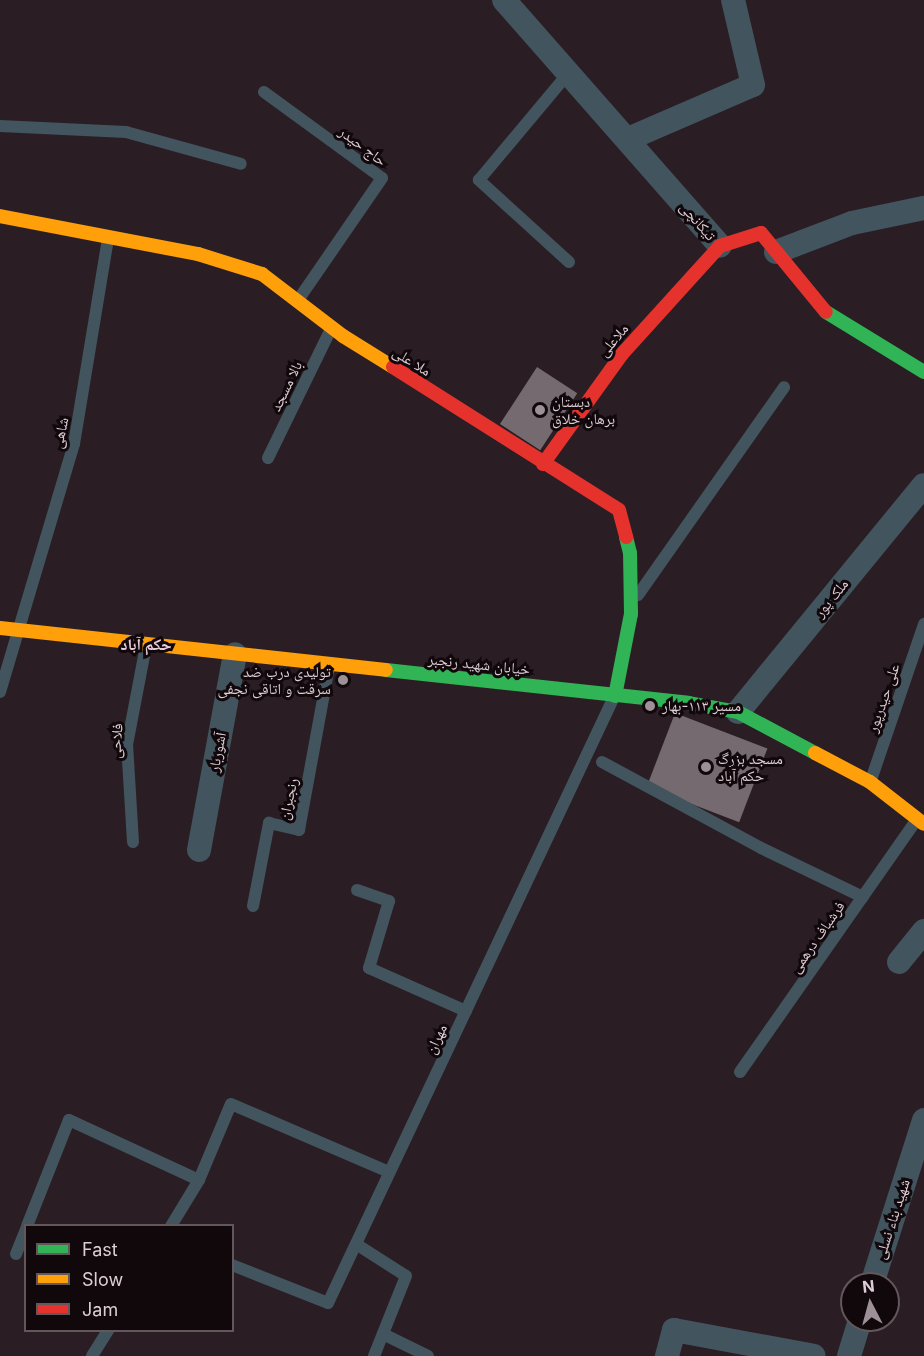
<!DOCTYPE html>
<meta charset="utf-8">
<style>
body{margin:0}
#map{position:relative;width:924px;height:1356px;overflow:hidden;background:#2a1e24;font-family:Inter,"Noto Naskh Arabic",sans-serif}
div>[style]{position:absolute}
.building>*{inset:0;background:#756a6f;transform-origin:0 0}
.lane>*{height:12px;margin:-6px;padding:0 6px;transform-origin:6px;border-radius:6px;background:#42545d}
.street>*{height:24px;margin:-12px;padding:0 12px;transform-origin:12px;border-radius:12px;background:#42545d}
.fast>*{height:14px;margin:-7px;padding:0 7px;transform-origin:7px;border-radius:7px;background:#30b455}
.slow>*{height:14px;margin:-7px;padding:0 7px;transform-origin:7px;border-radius:7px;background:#ff9f0a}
.jam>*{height:14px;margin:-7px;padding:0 7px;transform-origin:7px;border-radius:7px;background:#e5322d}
.dots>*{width:16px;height:16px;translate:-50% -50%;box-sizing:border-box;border:3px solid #11080c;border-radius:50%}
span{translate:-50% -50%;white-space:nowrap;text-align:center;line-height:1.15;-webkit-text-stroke:6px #11080c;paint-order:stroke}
.street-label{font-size:15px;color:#ddced5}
.poi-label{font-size:15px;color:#ddced5}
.left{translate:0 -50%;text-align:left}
.right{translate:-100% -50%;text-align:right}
.neighbourhood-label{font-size:16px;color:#e9ccd9;font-weight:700}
.legend{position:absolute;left:24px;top:1224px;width:210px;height:108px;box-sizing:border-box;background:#11080c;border:2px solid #63575c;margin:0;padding:8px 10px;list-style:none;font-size:18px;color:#ddced5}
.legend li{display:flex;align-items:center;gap:12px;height:30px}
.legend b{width:30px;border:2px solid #63575c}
.north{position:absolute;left:840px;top:1272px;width:60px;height:60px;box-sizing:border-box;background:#11080c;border:2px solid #63575c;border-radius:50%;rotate:354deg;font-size:16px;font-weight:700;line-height:24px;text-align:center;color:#ddced5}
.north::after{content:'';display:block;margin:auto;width:21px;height:27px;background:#9e9097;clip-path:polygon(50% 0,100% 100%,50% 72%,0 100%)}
</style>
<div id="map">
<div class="building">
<i style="left:537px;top:367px;width:48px;height:68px;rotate:33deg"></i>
<i style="left:675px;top:713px;width:99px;height:79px;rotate:21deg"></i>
</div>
<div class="lane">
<i style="left:264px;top:92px;width:146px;rotate:36.1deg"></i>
<i style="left:382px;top:178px;width:148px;rotate:124.5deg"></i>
<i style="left:0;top:126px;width:126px;rotate:2.7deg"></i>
<i style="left:126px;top:132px;width:119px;rotate:15.5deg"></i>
<i style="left:569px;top:262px;width:122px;rotate:-137.7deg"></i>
<i style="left:479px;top:180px;width:142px;rotate:-50.1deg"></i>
<i style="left:268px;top:458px;width:144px;rotate:-64deg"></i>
<i style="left:638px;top:595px;width:254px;rotate:-54.9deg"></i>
<i style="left:0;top:692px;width:259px;rotate:-73.4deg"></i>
<i style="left:74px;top:444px;width:208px;rotate:-80.6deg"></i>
<i style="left:602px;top:762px;width:181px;rotate:28.4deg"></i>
<i style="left:761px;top:848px;width:113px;rotate:25.7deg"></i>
<i style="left:871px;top:780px;width:165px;rotate:-71.2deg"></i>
<i style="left:133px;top:842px;width:97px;rotate:-93.5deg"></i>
<i style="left:127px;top:745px;width:102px;rotate:-79.2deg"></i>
<i style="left:357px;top:890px;width:34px;rotate:19deg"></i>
<i style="left:389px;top:901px;width:70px;rotate:106.6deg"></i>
<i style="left:369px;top:968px;width:106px;rotate:23.9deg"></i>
<i style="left:253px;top:906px;width:85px;rotate:-79.1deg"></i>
<i style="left:269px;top:823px;width:31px;rotate:13deg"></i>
<i style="left:299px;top:830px;width:167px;rotate:-79.6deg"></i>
<i style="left:740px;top:1072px;width:309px;rotate:-55deg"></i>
<i style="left:27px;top:1226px;width:114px;rotate:-68.4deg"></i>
<i style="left:69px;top:1120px;width:143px;rotate:24.8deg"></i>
<i style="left:171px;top:1226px;width:54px;rotate:-58.7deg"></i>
<i style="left:199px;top:1180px;width:82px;rotate:-67.2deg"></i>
<i style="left:231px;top:1104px;width:172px;rotate:23.3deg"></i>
<i style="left:356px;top:1244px;width:59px;rotate:32.6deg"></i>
<i style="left:406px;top:1276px;width:86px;rotate:111.8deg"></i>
<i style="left:16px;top:1254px;width:27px;rotate:-68deg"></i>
<i style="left:232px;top:1265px;width:103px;rotate:21.6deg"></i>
<i style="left:328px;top:1303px;width:670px;rotate:-64.74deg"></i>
<i style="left:383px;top:1334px;width:50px;rotate:26.1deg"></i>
<i style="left:92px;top:1356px;width:31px;rotate:-58deg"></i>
</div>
<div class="street">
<i style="left:504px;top:0;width:327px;rotate:48.7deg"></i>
<i style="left:628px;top:139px;width:136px;rotate:-23.4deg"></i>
<i style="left:753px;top:85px;width:87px;rotate:-103.2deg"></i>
<i style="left:776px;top:252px;width:81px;rotate:-20.9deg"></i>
<i style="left:852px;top:223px;width:74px;rotate:-11.8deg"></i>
<i style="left:738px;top:712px;width:293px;rotate:-50.7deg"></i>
<i style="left:199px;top:850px;width:199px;rotate:-79.6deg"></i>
<i style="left:899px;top:962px;width:40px;rotate:-51deg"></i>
<i style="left:872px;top:1284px;width:172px;rotate:-72.4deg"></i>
<i style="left:667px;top:1356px;width:27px;rotate:-75deg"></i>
<i style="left:674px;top:1330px;width:142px;rotate:10.5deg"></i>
<i style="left:849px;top:1356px;width:38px;rotate:-73deg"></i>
</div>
<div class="fast">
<i style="left:826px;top:312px;width:115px;rotate:31.5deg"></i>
<i style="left:386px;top:670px;width:304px;rotate:6.2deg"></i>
<i style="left:688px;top:703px;width:51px;rotate:10.2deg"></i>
<i style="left:738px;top:712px;width:87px;rotate:28deg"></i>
<i style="left:615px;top:696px;width:84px;rotate:-79deg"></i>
<i style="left:631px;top:614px;width:61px;rotate:-90.9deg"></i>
<i style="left:630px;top:553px;width:16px;rotate:-104deg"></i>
</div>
<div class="slow">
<i style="left:0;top:216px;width:202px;rotate:10.9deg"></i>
<i style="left:198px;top:254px;width:67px;rotate:17.4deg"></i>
<i style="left:262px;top:274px;width:102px;rotate:37.4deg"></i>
<i style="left:343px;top:336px;width:59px;rotate:31.8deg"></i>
<i style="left:0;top:628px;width:388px;rotate:6.2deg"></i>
<i style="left:815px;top:753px;width:62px;rotate:27.8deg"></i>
<i style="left:870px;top:782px;width:68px;rotate:37.9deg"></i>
</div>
<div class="jam">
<i style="left:393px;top:367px;width:267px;rotate:32.3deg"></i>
<i style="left:619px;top:510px;width:28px;rotate:75deg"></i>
<i style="left:543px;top:464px;width:135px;rotate:-54.3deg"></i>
<i style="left:622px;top:354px;width:146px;rotate:-47.8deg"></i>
<i style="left:720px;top:246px;width:43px;rotate:-17.6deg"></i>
<i style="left:761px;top:233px;width:102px;rotate:50.6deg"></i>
</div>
<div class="dots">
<i style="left:540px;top:410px;background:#9e9097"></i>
<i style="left:343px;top:680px;background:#9e9097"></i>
<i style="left:650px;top:706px;background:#9e9097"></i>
<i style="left:706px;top:767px;background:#9e9097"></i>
</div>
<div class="street-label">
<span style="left:363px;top:146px;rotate:37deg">حاج حیدر</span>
<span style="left:698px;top:221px;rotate:49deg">تیکانچی</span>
<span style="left:613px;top:340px;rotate:-50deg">ملاعلی</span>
<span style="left:412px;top:361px;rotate:32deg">ملا علی</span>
<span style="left:286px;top:386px;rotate:-64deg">بالا مسجد</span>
<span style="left:60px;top:433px;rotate:-78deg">شاهی</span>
<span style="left:831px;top:598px;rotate:-51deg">ملک پور</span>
<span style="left:479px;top:664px;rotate:6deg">خیابان شهید رنجبر</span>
<span style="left:883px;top:698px;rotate:-71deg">علی‌ حیدرپور</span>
<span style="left:116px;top:741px;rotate:-86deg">فلاحی</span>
<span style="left:217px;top:752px;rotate:-79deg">آشوربار</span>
<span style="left:288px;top:799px;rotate:-77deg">رنجبران</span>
<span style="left:817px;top:937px;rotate:-55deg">فرشباف درهمی</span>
<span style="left:436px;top:1039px;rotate:-65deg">مهران</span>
<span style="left:892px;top:1219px;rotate:-72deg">شهید بناء نسلی</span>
</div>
<div class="poi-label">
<span class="left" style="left:552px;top:410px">دبستان<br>برهان خلاق</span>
<span class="right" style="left:331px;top:680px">تولیدی درب ضد<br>سرقت و اتاقی نجفی</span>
<span class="left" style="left:662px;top:706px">مسیر ۱۱۳-بهار</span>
<span class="left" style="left:718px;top:767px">مسجد بزرگ<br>حکم آباد</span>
</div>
<div class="neighbourhood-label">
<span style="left:146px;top:644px">حکم آباد</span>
</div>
<ul class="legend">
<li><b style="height:8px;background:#30b455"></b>Fast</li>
<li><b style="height:8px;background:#ff9f0a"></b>Slow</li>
<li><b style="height:8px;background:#e5322d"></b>Jam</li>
</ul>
<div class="north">N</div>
</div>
